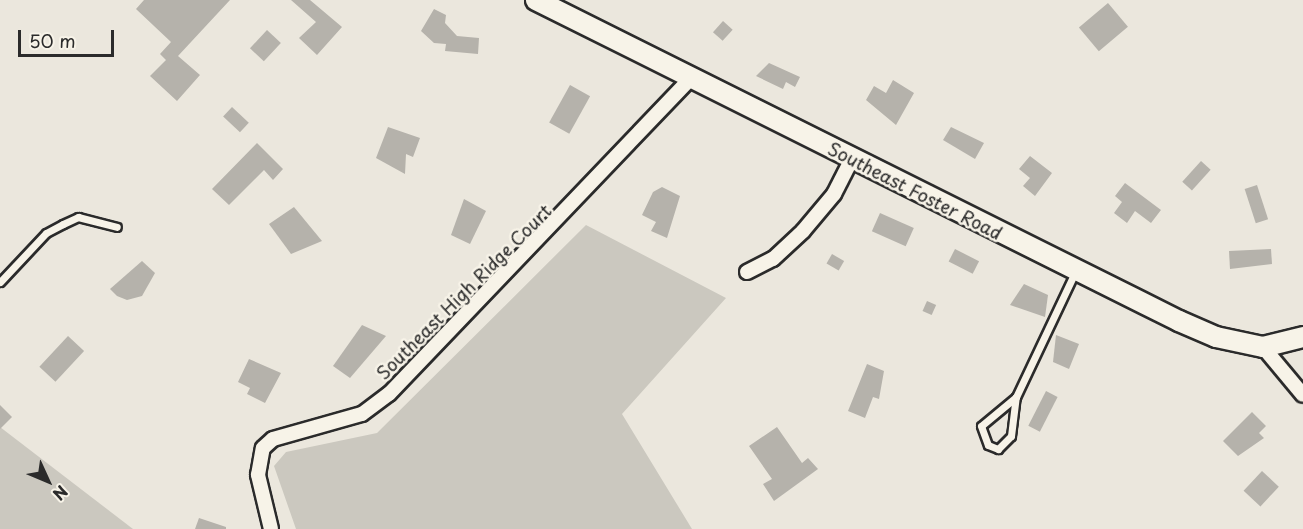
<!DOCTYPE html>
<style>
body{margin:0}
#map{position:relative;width:1303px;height:529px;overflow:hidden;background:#ebe7dd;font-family:"Playpen Sans",sans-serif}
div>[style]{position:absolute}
.green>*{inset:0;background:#cbc8bf}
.building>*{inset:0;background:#b5b2ab;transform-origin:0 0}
.roads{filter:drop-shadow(2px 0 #2b2b2b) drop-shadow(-2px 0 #2b2b2b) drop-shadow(0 2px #2b2b2b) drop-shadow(0 -2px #2b2b2b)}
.lane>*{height:7px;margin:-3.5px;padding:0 3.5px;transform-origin:3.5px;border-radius:3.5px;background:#f7f3e8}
.street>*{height:14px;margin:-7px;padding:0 7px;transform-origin:7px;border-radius:7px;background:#f7f3e8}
.secondary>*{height:20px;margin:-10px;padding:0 10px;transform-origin:10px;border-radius:10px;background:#f7f3e8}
span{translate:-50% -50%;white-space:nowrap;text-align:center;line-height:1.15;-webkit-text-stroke:5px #f7f3e8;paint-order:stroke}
.street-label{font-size:18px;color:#2b2b2b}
.north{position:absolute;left:18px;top:451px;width:60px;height:60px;-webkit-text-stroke:4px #f7f3e8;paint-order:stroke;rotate:134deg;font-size:16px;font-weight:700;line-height:24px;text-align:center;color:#2b2b2b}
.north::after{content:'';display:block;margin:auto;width:21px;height:27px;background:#2b2b2b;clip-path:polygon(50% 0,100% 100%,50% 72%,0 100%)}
.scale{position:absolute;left:18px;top:30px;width:96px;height:27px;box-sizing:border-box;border:3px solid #2b2b2b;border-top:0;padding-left:8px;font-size:18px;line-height:21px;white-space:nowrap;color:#2b2b2b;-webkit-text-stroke:4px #f7f3e8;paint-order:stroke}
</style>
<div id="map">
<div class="green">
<i style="clip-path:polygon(586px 225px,726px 298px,622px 414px,692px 529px,296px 529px,274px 466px,286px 452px,377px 433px)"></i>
<i style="clip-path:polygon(0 427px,133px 529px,0 529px)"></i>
</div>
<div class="building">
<i style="clip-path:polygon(144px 0,230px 0,178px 56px,200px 75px,177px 101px,150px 76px,166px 60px,160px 54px,171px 42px,136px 9px)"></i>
<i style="clip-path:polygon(291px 0,310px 0,342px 27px,317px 55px,299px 38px,316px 22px)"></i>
<i style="left:1108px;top:3px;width:31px;height:38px;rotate:50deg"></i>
<i style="clip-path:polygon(434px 9px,446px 15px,445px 23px,457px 36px,479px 38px,478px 54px,445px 51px,446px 44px,434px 43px,421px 31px)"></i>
<i style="left:723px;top:21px;width:13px;height:15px;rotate:42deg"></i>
<i style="left:267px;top:30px;width:19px;height:25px;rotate:43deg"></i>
<i style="clip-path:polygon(769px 63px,800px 77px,795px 87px,786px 82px,783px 89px,756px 76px)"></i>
<i style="clip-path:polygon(893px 80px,914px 93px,896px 125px,866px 100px,874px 86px,886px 93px)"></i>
<i style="left:570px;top:85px;width:23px;height:43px;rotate:29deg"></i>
<i style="left:232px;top:107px;width:23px;height:13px;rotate:43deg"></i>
<i style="clip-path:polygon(388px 127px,420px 138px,413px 157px,406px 154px,405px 174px,376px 158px)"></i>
<i style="clip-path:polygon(951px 127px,984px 143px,975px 159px,943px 140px)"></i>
<i style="clip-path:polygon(257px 143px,283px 169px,273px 180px,264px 170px,229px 205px,212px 189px)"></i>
<i style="clip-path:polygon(1030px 156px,1052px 173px,1035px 196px,1023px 186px,1030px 178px,1019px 169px)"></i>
<i style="left:1201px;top:161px;width:13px;height:28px;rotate:42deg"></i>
<i style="clip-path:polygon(1125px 183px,1161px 210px,1151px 223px,1135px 211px,1127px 223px,1114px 213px,1122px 202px,1115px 196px)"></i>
<i style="left:1257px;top:185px;width:36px;height:13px;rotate:72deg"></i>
<i style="clip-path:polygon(662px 187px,680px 196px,667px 238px,651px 231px,656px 222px,642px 215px,653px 192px)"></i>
<i style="clip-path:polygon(464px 199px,486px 211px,470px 244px,451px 235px)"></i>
<i style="clip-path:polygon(294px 207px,322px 241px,291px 254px,269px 224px)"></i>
<i style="left:880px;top:213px;width:37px;height:20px;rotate:24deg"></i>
<i style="left:955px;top:249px;width:27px;height:14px;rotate:27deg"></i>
<i style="clip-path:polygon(1271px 249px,1272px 264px,1230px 269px,1229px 251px)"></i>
<i style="left:832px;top:254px;width:14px;height:11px;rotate:30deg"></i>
<i style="clip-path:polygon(142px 261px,155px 273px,142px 296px,127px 300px,117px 296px,110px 289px)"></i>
<i style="clip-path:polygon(1024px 284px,1048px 295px,1045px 317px,1010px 305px)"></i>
<i style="left:927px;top:301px;width:10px;height:11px;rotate:24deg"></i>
<i style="clip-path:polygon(362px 325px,386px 336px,350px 378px,333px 366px)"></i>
<i style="clip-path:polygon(1056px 335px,1079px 344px,1069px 369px,1053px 362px)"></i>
<i style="left:68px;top:336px;width:22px;height:42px;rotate:43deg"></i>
<i style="clip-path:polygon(249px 359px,281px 373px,265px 403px,247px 394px,250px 388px,238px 382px)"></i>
<i style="clip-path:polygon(867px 364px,884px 371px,879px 399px,873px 397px,865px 418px,848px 411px)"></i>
<i style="left:1046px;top:391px;width:13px;height:39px;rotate:27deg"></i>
<i style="clip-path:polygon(0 405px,12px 417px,0 429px)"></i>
<i style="clip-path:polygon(1252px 412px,1266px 426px,1259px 433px,1264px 438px,1238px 456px,1223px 441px)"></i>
<i style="clip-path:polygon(777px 427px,802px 463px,808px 458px,818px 469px,774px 501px,763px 484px,772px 479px,749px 446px)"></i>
<i style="left:1262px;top:471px;width:23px;height:27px;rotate:43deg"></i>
<i style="clip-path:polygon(199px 518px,226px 527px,226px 529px,195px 529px)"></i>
</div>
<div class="roads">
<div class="lane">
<i style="left:0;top:282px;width:67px;rotate:-46.8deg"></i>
<i style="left:46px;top:233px;width:19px;rotate:-28deg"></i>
<i style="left:63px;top:224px;width:17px;rotate:-25deg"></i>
<i style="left:78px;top:217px;width:40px;rotate:14.4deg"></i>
<i style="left:1016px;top:397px;width:45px;rotate:140.4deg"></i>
<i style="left:981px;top:426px;width:20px;rotate:70deg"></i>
<i style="left:988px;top:445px;width:11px;rotate:22deg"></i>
<i style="left:998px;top:449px;width:18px;rotate:-45deg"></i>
<i style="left:1011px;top:436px;width:39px;rotate:-83deg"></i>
<i style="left:1016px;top:397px;width:140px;rotate:-64.7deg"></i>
</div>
<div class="street">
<i style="left:747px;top:272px;width:29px;rotate:-27deg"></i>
<i style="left:773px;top:259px;width:41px;rotate:-43deg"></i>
<i style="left:803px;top:231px;width:48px;rotate:-50deg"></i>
<i style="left:834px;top:194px;width:39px;rotate:-63deg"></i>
<i style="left:1263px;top:347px;width:62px;rotate:50.2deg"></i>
<i style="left:271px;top:529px;width:56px;rotate:-103.5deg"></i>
<i style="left:258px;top:475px;width:27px;rotate:-80deg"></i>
<i style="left:263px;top:448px;width:13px;rotate:-42deg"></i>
<i style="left:273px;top:439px;width:92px;rotate:-15.7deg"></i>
<i style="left:362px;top:414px;width:34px;rotate:-37deg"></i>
<i style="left:389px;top:394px;width:437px;rotate:-46.3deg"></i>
</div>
<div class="secondary">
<i style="left:536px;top:0;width:719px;rotate:26.53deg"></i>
<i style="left:1179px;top:321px;width:40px;rotate:23.4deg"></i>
<i style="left:1216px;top:337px;width:48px;rotate:12deg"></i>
<i style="left:1263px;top:347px;width:41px;rotate:-14deg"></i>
</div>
</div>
<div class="street-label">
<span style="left:915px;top:191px;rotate:27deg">Southeast Foster Road</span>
<span style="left:464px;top:292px;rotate:-45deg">Southeast High Ridge Court</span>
</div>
<div class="north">N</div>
<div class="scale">50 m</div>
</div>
